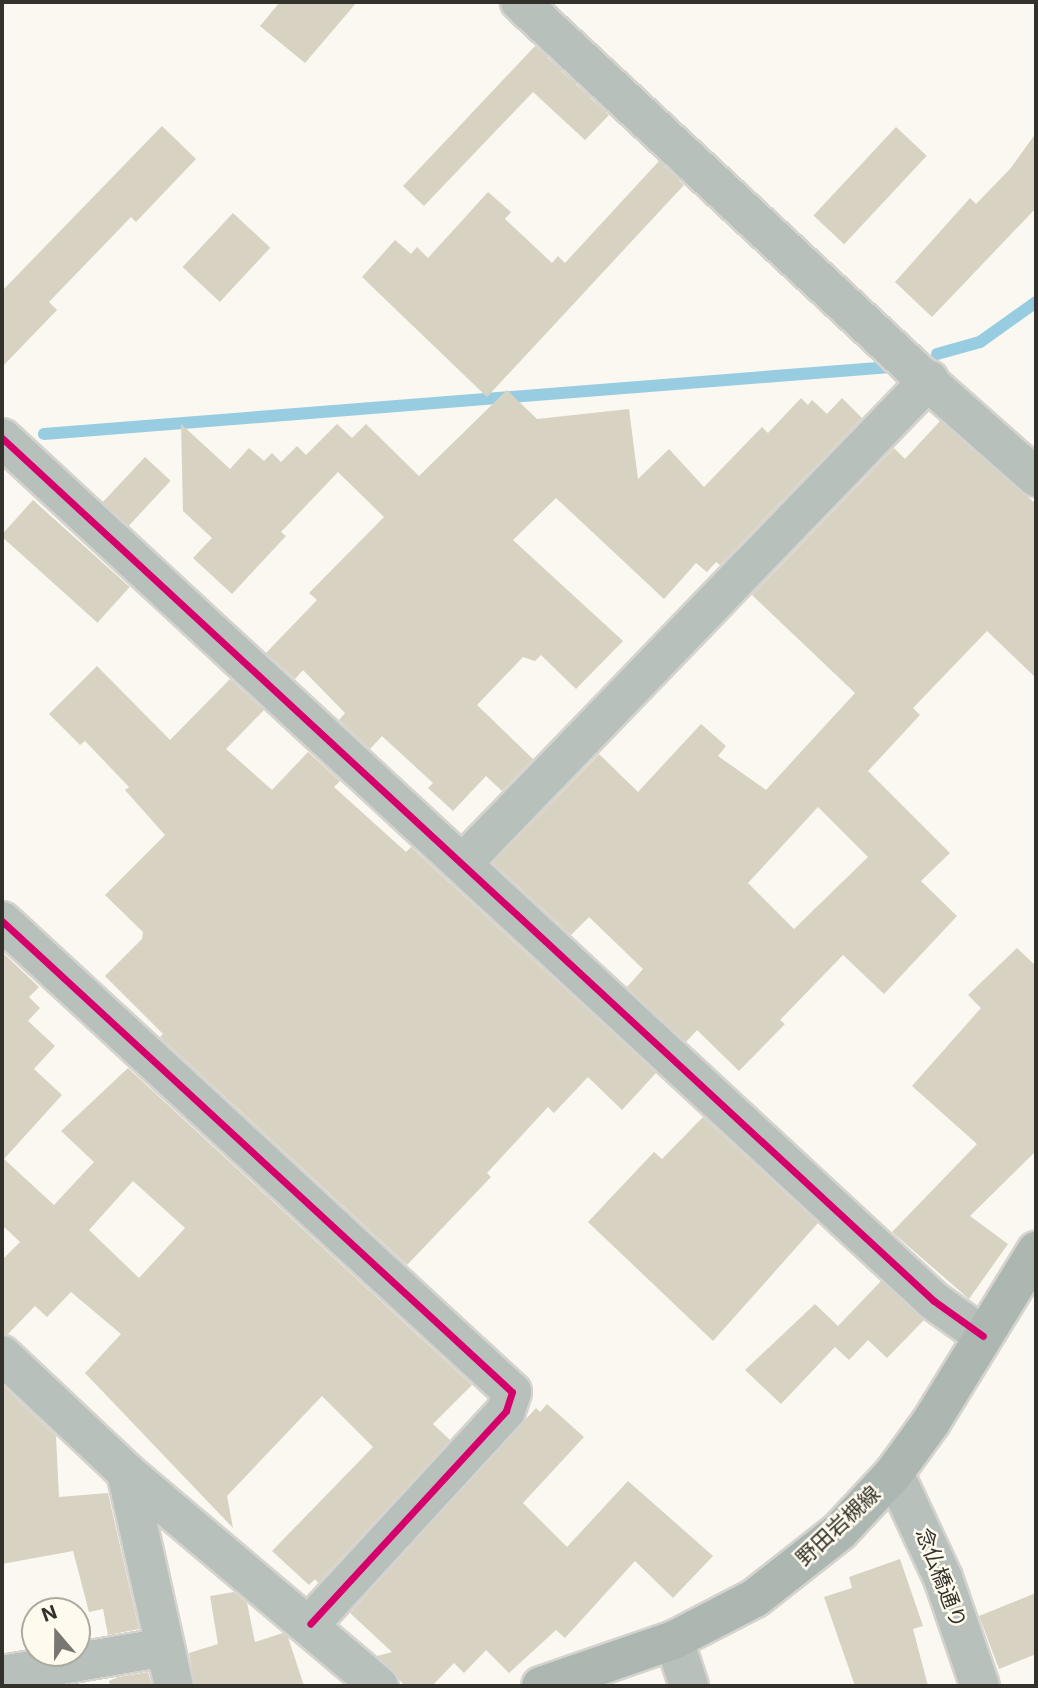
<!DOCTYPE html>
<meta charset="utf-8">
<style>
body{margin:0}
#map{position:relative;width:1038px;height:1688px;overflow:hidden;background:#faf8f1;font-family:Inter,"Noto Sans JP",sans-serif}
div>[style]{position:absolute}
.stream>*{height:12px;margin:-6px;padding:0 6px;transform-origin:6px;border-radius:6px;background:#98cde1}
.building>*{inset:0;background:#d7d2c2;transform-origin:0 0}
.roads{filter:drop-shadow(2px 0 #d5d3ce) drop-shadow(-2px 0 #d5d3ce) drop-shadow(0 2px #d5d3ce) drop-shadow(0 -2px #d5d3ce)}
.minor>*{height:38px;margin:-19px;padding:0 19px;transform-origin:19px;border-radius:19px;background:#b7c0bb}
.major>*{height:38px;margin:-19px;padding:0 19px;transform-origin:19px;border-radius:19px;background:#adb7b2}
.cycleway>*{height:7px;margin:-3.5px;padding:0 3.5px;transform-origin:3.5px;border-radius:3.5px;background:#d6006c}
span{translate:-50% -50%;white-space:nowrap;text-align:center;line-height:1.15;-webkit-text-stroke:5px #fefaed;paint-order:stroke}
.street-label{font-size:21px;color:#33312c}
.frame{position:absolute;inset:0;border:4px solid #33312c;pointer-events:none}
.north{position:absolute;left:21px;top:1597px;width:70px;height:70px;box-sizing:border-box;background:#fefaed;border:2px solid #adaaa0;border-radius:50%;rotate:340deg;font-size:19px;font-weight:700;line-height:28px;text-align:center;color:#33312c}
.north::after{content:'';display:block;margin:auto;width:24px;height:32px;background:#797771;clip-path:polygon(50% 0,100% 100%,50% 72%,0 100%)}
</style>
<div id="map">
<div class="stream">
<i style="left:937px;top:354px;width:45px;rotate:-15.6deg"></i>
<i style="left:980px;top:342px;width:69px;rotate:-35.5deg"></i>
<i style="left:44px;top:434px;width:849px;rotate:-4.53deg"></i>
</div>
<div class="building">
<i style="clip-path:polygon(280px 2px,357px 2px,305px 63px,260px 26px)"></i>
<i style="clip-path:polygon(535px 46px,609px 115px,585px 140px,533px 92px,424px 206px,403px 186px)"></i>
<i style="clip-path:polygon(162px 126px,196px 159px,136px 222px,131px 217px,49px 302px,57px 310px,2px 367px,2px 291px)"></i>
<i style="left:896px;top:127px;width:42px;height:121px;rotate:43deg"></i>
<i style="clip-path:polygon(1036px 133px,1036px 208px,932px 317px,895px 282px,970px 198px,976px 204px,1010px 169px)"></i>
<i style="clip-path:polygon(659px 161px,684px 185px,487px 397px,362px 277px,395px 240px,411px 254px,417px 247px,428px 258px,488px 192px,511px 212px,505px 219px,552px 263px,558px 256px,565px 263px)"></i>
<i style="left:233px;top:213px;width:51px;height:74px;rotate:43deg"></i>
<i style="clip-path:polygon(507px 390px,537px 419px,629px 409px,638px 479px,669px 449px,704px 487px,762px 427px,768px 433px,801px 398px,808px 405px,812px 400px,827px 414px,842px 398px,862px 418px,720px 565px,716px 562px,707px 572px,696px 563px,664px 599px,556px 498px,513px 540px,623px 641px,576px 689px,541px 655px,535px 661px,523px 657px,477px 705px,533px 759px,502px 791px,486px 776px,453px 811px,428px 788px,433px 783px,382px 736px,370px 749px,339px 720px,345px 713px,303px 670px,295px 679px,266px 653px,317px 600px,309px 593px,384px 517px,338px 472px,281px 532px,286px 536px,232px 594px,193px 558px,212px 538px,183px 511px,181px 424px,230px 469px,249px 448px,264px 461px,272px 453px,281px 462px,297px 446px,306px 455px,337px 424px,352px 438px,366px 424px,419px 476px)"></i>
<i style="clip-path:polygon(evenodd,940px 421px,1036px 504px,1036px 678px,987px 631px,913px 708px,920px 715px,868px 771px,950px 853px,921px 881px,957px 916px,884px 994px,843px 955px,780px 1020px,785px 1024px,739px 1071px,697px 1030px,686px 1042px,627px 987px,643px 969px,589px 917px,571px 935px,493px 863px,599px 754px,638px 792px,701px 724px,726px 746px,718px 756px,766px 790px,855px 693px,752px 595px,894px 448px,905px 459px,940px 421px,818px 807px,868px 857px,794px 929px,748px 883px,818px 807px)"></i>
<i style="left:145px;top:457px;width:35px;height:62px;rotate:43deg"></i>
<i style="left:33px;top:500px;width:130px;height:48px;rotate:42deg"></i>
<i style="clip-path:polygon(97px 666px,170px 740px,230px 679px,264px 710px,226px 749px,272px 790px,308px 752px,340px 781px,334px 787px,406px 852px,411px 847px,656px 1073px,622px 1110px,588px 1077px,554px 1113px,548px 1107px,487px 1173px,491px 1177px,407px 1265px,160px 1037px,163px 1034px,105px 976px,142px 939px,143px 932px,105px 895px,165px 835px,125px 790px,129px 787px,85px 741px,80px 745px,49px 714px)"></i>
<i style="clip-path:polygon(1017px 948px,1036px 966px,1036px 1151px,970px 1216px,1008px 1244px,969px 1299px,892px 1232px,977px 1144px,912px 1086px,981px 1008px,968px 995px)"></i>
<i style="clip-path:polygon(evenodd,2px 952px,39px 987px,29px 997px,40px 1008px,28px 1021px,55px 1046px,34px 1069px,62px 1095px,4px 1159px,54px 1205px,94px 1162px,61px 1131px,128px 1068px,472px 1385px,433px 1424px,450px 1440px,318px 1583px,315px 1579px,309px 1585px,272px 1551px,373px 1447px,322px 1396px,227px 1496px,233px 1528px,85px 1373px,121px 1334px,71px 1292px,47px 1317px,35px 1306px,8px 1334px,2px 1334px,2px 1260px,20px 1242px,2px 1225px,2px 952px,133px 1181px,185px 1228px,139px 1278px,89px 1230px,133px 1181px)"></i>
<i style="clip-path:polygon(703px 1117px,818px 1223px,713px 1341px,588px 1222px,654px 1152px,662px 1159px)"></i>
<i style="clip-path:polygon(881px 1281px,924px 1320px,887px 1358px,868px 1340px,849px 1360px,835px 1347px,781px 1404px,745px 1370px,815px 1304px,838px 1326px)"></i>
<i style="clip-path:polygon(2px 1385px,56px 1436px,59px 1497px,108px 1493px,139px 1629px,108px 1635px,103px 1609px,89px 1612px,73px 1551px,2px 1564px)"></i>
<i style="clip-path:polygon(547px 1404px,584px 1437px,523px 1503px,567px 1547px,628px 1481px,713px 1556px,673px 1598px,635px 1561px,565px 1638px,556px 1630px,509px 1673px,486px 1650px,464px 1673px,454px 1663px,432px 1686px,405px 1686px,377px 1656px,392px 1652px,350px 1613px,536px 1408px,540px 1412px)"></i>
<i style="clip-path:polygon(900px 1559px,923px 1626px,913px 1629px,928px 1686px,855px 1686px,824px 1597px,852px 1588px,849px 1577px)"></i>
<i style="clip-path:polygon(234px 1592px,247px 1603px,255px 1642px,283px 1633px,288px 1637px,304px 1686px,195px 1686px,189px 1653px,218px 1644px,210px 1596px)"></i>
<i style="clip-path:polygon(1036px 1593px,1036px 1654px,999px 1669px,979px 1616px)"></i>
<i style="clip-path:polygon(148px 1672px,152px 1686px,110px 1686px,109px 1681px,118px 1677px)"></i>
</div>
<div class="roads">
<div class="minor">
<i style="left:520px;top:2px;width:541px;rotate:42.98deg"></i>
<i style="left:916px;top:371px;width:160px;rotate:41.5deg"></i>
<i style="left:2px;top:438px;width:1270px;rotate:42.8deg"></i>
<i style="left:934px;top:1301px;width:60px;rotate:35.5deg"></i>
<i style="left:464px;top:862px;width:670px;rotate:-46.03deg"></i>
<i style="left:2px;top:921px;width:694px;rotate:42.72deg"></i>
<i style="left:512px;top:1392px;width:20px;rotate:108deg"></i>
<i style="left:506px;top:1411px;width:289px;rotate:132.6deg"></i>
<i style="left:2px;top:1355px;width:170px;rotate:43.3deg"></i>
<i style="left:126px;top:1472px;width:331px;rotate:40.2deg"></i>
<i style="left:126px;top:1472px;width:219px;rotate:77.4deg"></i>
<i style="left:894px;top:1473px;width:116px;rotate:65deg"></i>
<i style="left:943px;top:1578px;width:114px;rotate:71.1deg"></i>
<i style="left:674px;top:1640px;width:48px;rotate:71.9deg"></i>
<i style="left:2px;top:1675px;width:165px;rotate:-9.7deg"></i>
</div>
<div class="major">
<i style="left:541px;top:1686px;width:141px;rotate:-19.1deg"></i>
<i style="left:674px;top:1640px;width:91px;rotate:-27.4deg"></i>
<i style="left:755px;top:1598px;width:108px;rotate:-38.2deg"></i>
<i style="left:840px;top:1531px;width:79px;rotate:-47deg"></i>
<i style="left:894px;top:1473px;width:63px;rotate:-54deg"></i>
<i style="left:931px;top:1422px;width:201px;rotate:-58.4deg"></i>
</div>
</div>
<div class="cycleway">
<i style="left:2px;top:438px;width:1270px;rotate:42.8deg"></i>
<i style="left:934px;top:1301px;width:60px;rotate:35.5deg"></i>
<i style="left:2px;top:921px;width:694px;rotate:42.72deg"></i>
<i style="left:512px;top:1392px;width:20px;rotate:108deg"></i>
<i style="left:506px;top:1411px;width:289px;rotate:132.6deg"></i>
</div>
<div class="street-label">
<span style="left:838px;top:1526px;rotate:-43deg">野田岩槻線</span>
<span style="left:941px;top:1578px;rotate:69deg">念仏橋通り</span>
</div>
<div class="frame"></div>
<div class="north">N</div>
</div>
